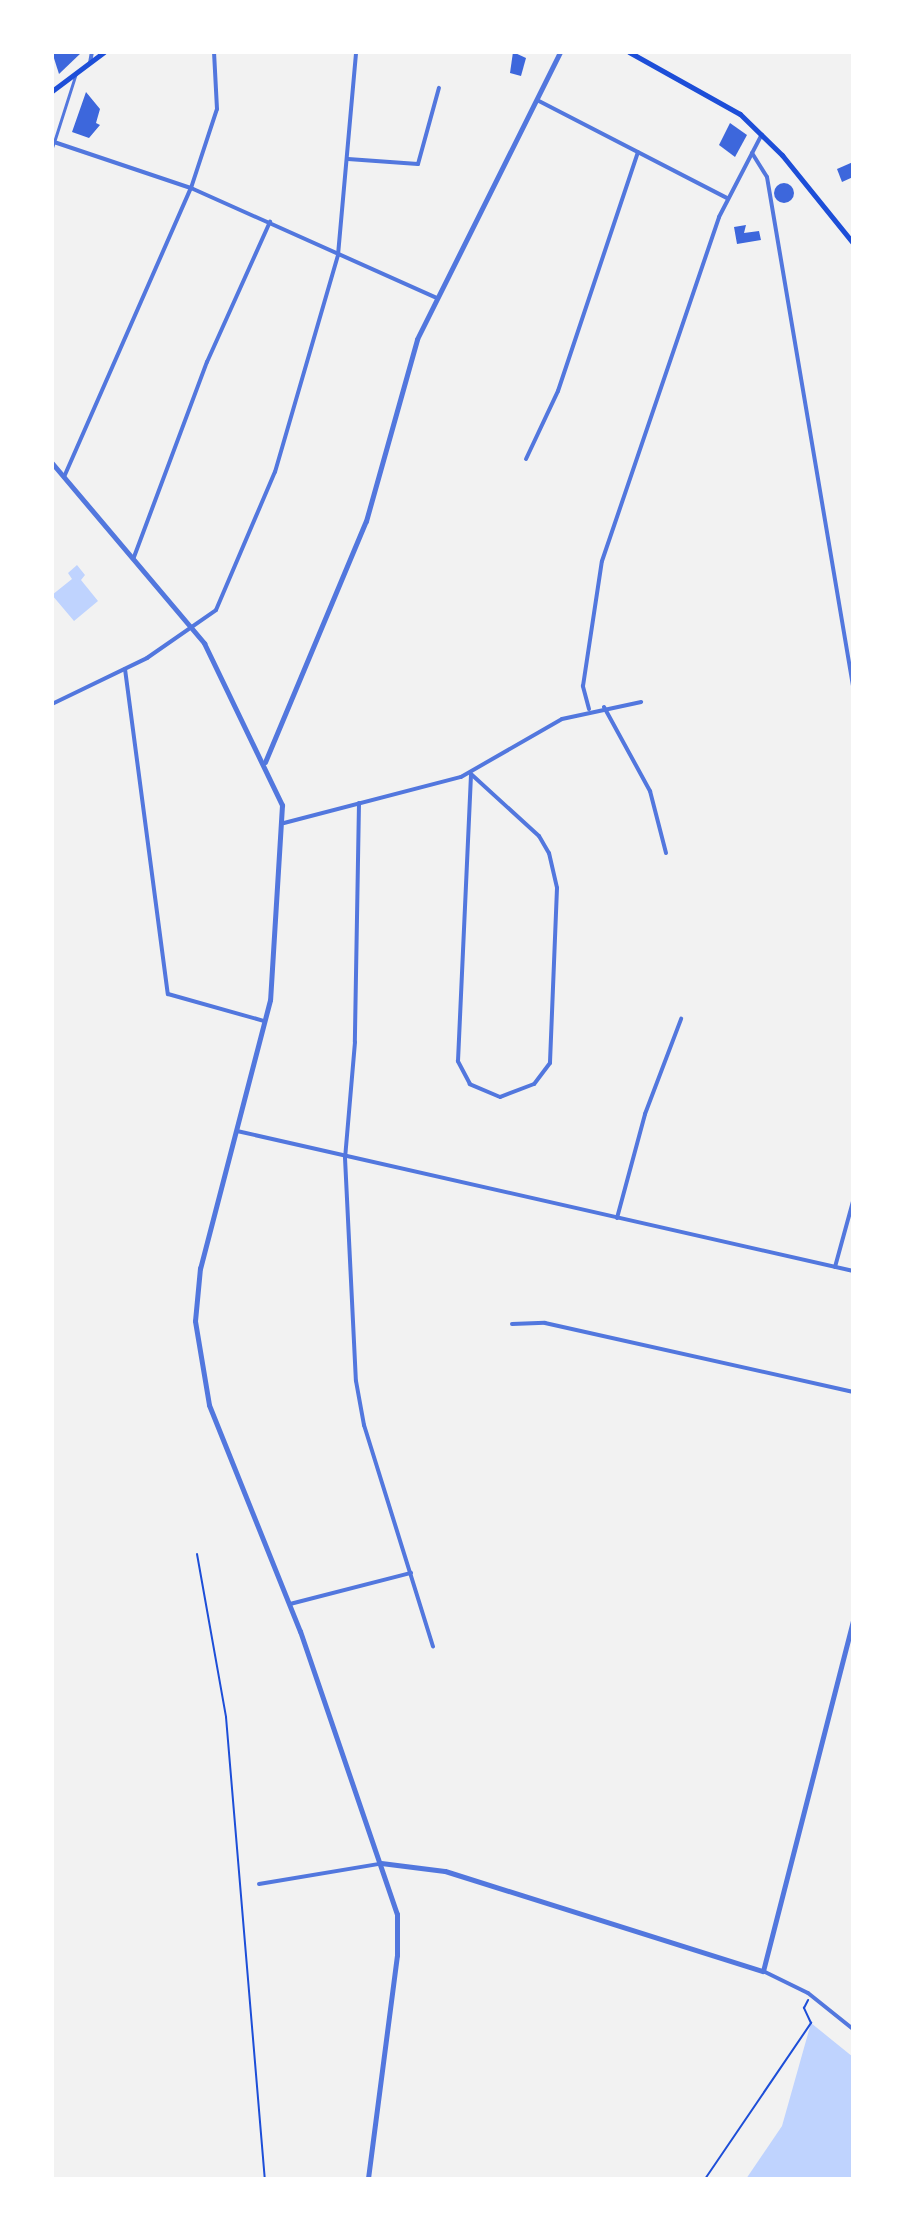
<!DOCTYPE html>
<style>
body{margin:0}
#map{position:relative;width:905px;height:2231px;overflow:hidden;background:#f2f2f2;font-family:"Noto Sans",sans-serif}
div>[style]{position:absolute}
.water>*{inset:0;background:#bfd3fe}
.building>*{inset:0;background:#3d67dc}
.round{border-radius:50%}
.path>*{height:2px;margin:-1px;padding:0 1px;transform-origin:1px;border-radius:1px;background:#1d4ed8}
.pedestrian>*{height:3px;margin:-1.5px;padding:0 1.5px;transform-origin:1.5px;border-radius:1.5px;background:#5277de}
.minor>*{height:4px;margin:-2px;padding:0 2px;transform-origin:2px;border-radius:2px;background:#5277de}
.tertiary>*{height:5px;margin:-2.5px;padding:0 2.5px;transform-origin:2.5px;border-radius:2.5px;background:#5277de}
.secondary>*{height:5px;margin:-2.5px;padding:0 2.5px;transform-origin:2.5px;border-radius:2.5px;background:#1d4ed8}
span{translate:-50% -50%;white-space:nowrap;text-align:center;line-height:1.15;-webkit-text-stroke:8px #fff;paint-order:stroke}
.frame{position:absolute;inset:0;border:54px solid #fff;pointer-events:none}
</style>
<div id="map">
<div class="water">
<i style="clip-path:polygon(77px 565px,85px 575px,81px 580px,98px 601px,74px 621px,52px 595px,72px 579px,68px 573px)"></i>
<i style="clip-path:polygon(811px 2023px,853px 2057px,853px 2179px,746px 2179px,782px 2126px)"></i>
</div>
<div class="building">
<i style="clip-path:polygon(52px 52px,82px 52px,59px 74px)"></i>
<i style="clip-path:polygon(513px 52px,526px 58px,521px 76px,510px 73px)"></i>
<i style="clip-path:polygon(86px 92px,100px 109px,96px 123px,100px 125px,89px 138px,72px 132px)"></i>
<i style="clip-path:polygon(730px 123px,747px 135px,735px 157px,719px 145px)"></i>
<i style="clip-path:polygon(853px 162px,853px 177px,842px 182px,837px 169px)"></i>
<i class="round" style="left:774px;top:183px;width:20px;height:20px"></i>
<i style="clip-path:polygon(746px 225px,744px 233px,759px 231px,761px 240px,737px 244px,734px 227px)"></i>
</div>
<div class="path">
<i style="left:197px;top:1554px;width:166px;rotate:79.9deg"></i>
<i style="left:226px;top:1717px;width:464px;rotate:85.2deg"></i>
<i style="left:705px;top:2179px;width:189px;rotate:-55.8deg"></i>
<i style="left:811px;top:2023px;width:17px;rotate:-115deg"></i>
<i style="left:804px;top:2008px;width:9px;rotate:-63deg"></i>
</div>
<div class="pedestrian">
<i style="left:54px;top:142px;width:72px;rotate:-72.3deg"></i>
</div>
<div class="minor">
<i style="left:90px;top:63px;width:11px;rotate:-80deg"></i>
<i style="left:537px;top:100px;width:214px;rotate:27.3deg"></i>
<i style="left:52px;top:148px;width:6px;rotate:-72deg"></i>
<i style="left:54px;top:142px;width:145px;rotate:18.6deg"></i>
<i style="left:191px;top:188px;width:269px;rotate:24.1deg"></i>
<i style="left:752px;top:153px;width:28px;rotate:58deg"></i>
<i style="left:767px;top:177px;width:516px;rotate:80.41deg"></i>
<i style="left:348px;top:159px;width:70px;rotate:4.1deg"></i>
<i style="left:418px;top:164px;width:79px;rotate:-74.6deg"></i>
<i style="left:526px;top:459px;width:75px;rotate:-64.8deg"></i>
<i style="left:558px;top:391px;width:252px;rotate:-71.5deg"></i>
<i style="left:64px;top:477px;width:316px;rotate:-66.3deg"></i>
<i style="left:191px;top:188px;width:83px;rotate:-71.8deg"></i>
<i style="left:217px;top:109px;width:57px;rotate:-93deg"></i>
<i style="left:134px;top:557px;width:208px;rotate:-69.5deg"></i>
<i style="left:207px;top:362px;width:154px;rotate:-65.8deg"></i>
<i style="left:125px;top:669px;width:328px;rotate:82.5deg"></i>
<i style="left:168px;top:994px;width:100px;rotate:15.7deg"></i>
<i style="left:52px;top:704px;width:106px;rotate:-25.8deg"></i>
<i style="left:147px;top:658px;width:84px;rotate:-34.8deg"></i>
<i style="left:216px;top:610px;width:150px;rotate:-66.9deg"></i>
<i style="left:275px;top:472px;width:226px;rotate:-73.8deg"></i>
<i style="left:338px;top:255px;width:204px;rotate:-84.9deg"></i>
<i style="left:604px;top:707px;width:96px;rotate:61.3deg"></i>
<i style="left:650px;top:791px;width:64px;rotate:75.5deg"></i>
<i style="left:589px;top:709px;width:24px;rotate:-105deg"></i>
<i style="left:583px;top:686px;width:126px;rotate:-81.4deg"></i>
<i style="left:602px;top:561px;width:363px;rotate:-71.2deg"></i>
<i style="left:719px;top:217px;width:93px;rotate:-62.6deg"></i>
<i style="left:471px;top:774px;width:92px;rotate:42.4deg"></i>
<i style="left:539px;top:836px;width:20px;rotate:60deg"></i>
<i style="left:549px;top:853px;width:36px;rotate:77deg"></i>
<i style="left:557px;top:888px;width:175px;rotate:92.3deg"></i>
<i style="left:550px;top:1063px;width:26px;rotate:127deg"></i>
<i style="left:534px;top:1084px;width:36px;rotate:159deg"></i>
<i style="left:500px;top:1097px;width:33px;rotate:-157deg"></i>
<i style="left:470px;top:1084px;width:26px;rotate:-118deg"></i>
<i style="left:458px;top:1061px;width:287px;rotate:-87.4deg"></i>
<i style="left:359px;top:803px;width:239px;rotate:91deg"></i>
<i style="left:355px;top:1042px;width:116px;rotate:94.9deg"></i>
<i style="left:345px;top:1158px;width:223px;rotate:87.2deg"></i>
<i style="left:356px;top:1381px;width:45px;rotate:79.7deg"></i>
<i style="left:364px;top:1425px;width:232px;rotate:72.7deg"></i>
<i style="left:284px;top:823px;width:183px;rotate:-14.6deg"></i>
<i style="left:461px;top:777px;width:116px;rotate:-29.9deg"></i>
<i style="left:562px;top:719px;width:81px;rotate:-12.1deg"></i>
<i style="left:237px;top:1131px;width:632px;rotate:12.8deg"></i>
<i style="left:617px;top:1218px;width:108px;rotate:-74.9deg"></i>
<i style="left:645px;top:1114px;width:102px;rotate:-69.2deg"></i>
<i style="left:835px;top:1267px;width:68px;rotate:-74.7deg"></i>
<i style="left:512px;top:1324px;width:33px;rotate:-2deg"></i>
<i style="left:545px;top:1323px;width:316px;rotate:12.6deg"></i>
<i style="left:290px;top:1604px;width:125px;rotate:-14.4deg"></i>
<i style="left:259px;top:1884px;width:122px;rotate:-9.5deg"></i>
<i style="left:763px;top:1971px;width:50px;rotate:26.1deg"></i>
<i style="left:808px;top:1993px;width:58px;rotate:38.7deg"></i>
</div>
<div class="tertiary">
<i style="left:52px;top:463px;width:236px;rotate:49.8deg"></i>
<i style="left:204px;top:643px;width:180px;rotate:64.3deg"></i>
<i style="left:282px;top:805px;width:195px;rotate:93.5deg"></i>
<i style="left:270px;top:1000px;width:277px;rotate:104.6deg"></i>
<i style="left:200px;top:1268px;width:53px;rotate:95.4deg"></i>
<i style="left:195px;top:1321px;width:85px;rotate:80.5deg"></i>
<i style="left:209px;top:1405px;width:244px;rotate:68.1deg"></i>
<i style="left:300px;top:1631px;width:299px;rotate:71.1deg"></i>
<i style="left:397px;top:1914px;width:41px;rotate:90deg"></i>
<i style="left:397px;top:1955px;width:226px;rotate:97.4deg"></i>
<i style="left:265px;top:762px;width:261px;rotate:-67.3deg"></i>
<i style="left:366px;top:521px;width:189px;rotate:-74.3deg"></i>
<i style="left:417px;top:339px;width:321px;rotate:-63.5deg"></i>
<i style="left:381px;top:1863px;width:64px;rotate:7.1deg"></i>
<i style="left:445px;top:1871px;width:333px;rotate:17.5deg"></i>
<i style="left:763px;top:1971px;width:361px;rotate:-75.6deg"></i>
</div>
<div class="secondary">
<i style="left:629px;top:52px;width:127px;rotate:29.2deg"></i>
<i style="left:740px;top:114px;width:59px;rotate:44.3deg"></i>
<i style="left:782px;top:155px;width:113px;rotate:51.1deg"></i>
<i style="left:52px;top:91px;width:65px;rotate:-36.9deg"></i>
</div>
<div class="frame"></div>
</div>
